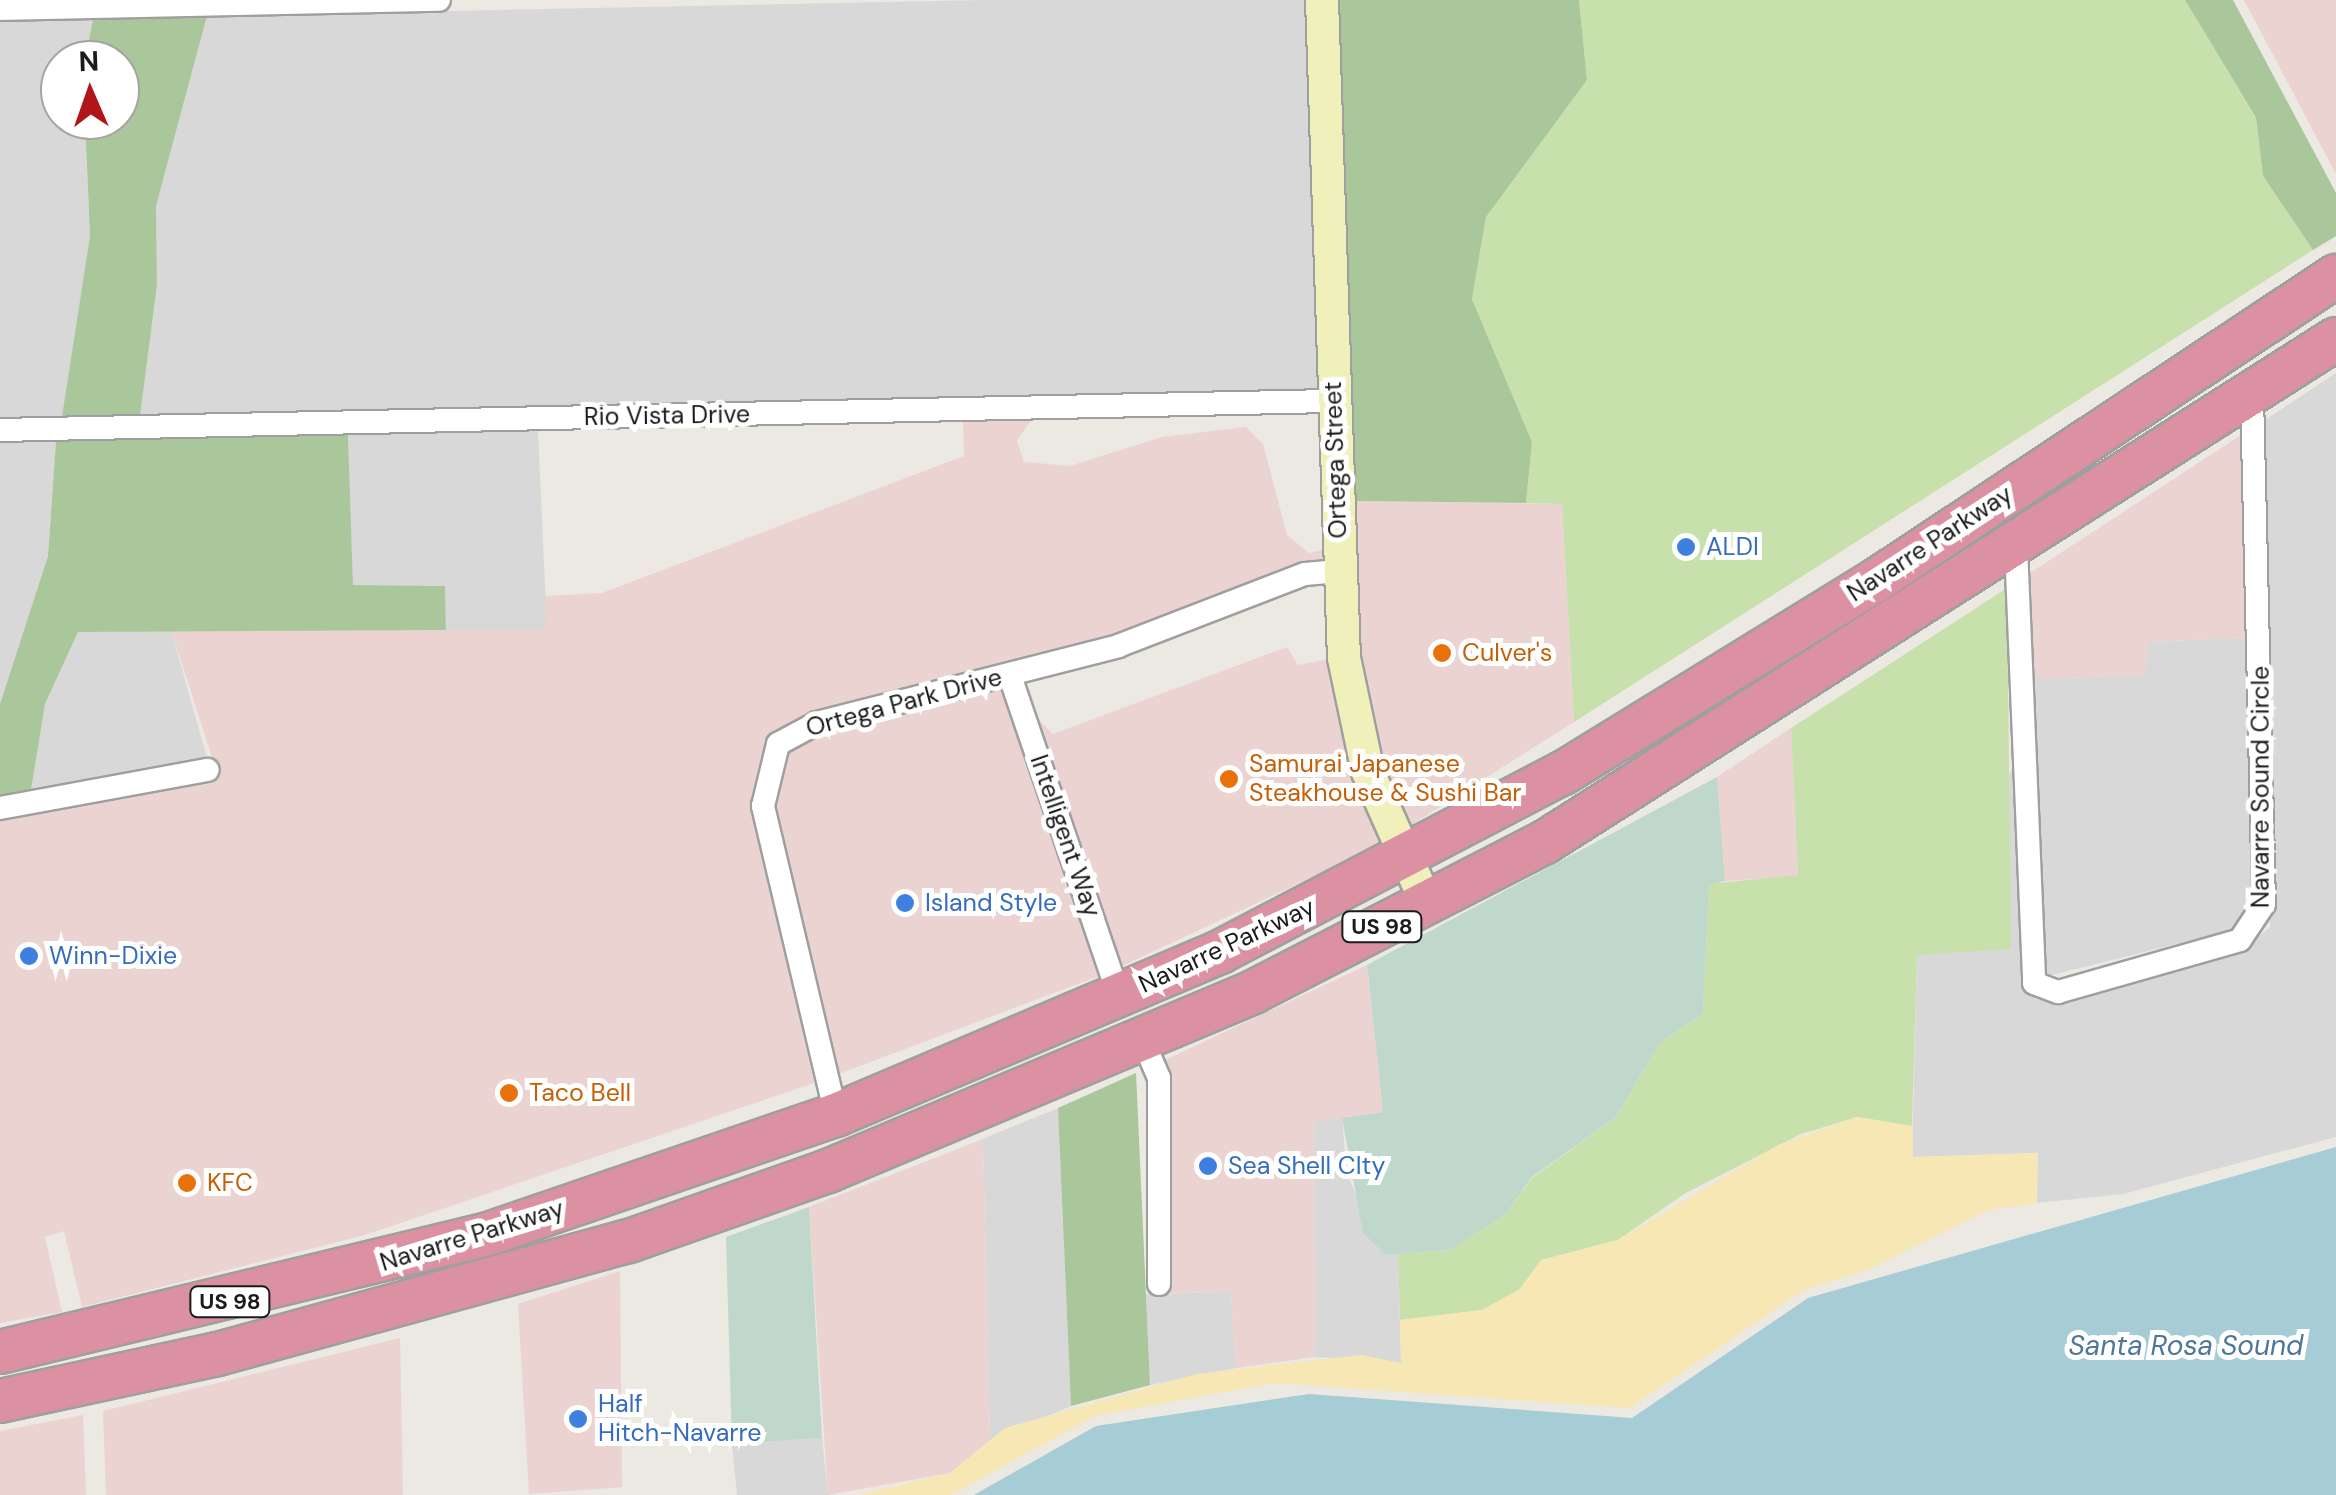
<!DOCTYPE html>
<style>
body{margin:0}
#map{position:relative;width:2336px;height:1495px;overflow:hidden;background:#ece8e2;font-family:"DM Sans",sans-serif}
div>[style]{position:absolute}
.residential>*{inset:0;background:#d9d8d8}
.commercial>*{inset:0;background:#ebd3d2}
.grass>*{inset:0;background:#c8e1ac}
.forest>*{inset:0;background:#a9c79b}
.wetland>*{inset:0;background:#c0d8cc}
.sand>*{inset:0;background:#f6e7b5}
.water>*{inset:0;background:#a6ccd5}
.roads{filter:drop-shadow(2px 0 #9f9f9f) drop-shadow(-2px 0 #9f9f9f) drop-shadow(0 2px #9f9f9f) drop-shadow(0 -2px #9f9f9f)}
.street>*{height:22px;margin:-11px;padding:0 11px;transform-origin:11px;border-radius:11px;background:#fff}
.secondary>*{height:32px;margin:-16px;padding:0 16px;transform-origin:16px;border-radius:16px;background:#f0f1ba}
.highway>*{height:42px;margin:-21px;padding:0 21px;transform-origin:21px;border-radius:21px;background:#db91a1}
.dots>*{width:28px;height:28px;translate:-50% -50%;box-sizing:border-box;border:5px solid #fff;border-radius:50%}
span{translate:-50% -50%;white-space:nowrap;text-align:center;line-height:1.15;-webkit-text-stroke:10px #fff;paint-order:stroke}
.shield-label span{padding:2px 8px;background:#fff;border:2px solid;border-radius:8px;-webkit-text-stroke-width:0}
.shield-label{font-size:22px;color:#1b1b1b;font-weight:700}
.street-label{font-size:25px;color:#1b1b1b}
.shop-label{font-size:25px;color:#366cbe}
.left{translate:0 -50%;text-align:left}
.food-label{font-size:25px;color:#c56008}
.water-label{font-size:28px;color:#507698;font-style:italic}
.north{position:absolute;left:40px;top:40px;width:100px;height:100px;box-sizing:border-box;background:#fff;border:2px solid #a4a4a4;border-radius:50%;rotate:358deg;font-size:28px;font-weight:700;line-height:40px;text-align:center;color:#1b1b1b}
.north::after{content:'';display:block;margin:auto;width:35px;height:45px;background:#b1151a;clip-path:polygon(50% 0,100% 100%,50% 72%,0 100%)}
</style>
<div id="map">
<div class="residential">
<i style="clip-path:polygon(986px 0,1312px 0,1324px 390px,140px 416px,157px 285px,156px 206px,207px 16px)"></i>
<i style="clip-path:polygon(93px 19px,85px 60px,60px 60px,60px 120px,85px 120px,90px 236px,76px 359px,62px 417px,0 419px,0 21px)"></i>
<i style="clip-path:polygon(2336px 373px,2336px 1137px,2123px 1194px,2037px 1203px,2037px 1153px,1912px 1157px,1917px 955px,2014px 766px,2021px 965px,2035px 999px,2059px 1003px,2242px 951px,2270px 927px,2265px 420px)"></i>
<i style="clip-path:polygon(538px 430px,547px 630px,446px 630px,445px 586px,353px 585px,348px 435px)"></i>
<i style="clip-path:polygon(56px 441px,48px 556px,0 704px,0 442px)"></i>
<i style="clip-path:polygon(171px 630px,207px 758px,31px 790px,45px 704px,78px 632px)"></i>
<i style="clip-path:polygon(2250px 637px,2254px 903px,2236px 929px,2044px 977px,2031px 679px,2144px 675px,2148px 642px)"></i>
<i style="clip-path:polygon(1058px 1108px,1071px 1406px,990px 1441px,983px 1139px)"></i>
<i style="clip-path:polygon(1342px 1118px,1347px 1175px,1386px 1255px,1398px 1254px,1401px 1363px,1315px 1357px,1314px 1121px)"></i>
<i style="clip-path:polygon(1231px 1292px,1236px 1368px,1150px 1385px,1146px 1294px)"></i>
<i style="clip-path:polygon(822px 1438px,828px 1495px,737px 1495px,732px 1444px)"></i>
</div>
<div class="commercial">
<i style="clip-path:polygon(2244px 0,2336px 0,2336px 174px)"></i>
<i style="clip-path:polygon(1321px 413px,1329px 561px,1116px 635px,814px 712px,770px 737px,753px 808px,814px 1083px,365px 1235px,82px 1307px,64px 1231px,45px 1237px,62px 1312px,0 1323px,0 820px,219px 779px,171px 630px,546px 630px,545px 596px,602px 593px,964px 456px,963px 421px,1031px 420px,1017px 441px,1024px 462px,1070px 466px,1162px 437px,1246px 427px,1263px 444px,1287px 535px,1309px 553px,1323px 550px)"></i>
<i style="clip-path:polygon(2241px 435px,2250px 637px,2148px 642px,2145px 675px,2031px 679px,2027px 575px)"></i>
<i style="clip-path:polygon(1353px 501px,1562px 504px,1574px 722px,1400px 832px,1354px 656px)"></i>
<i style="clip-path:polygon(1287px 647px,1298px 665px,1334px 658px,1383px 844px,1120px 967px,1034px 715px,1053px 734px)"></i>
<i style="clip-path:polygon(1004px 689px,1102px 975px,833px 1076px,773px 804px,786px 752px,820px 734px)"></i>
<i style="clip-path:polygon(1791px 728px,1798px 876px,1725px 881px,1717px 777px)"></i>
<i style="clip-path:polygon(1367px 965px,1383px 1112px,1314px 1122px,1315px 1357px,1236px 1368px,1231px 1292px,1169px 1293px,1163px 1061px)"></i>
<i style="clip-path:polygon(983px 1139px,990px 1441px,950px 1473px,828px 1495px,809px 1207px)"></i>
<i style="clip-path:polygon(620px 1271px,622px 1487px,529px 1494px,518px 1304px)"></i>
<i style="clip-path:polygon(400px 1338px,403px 1495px,106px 1495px,103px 1411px)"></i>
<i style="clip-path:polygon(83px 1415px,86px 1495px,0 1495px,0 1431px)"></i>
</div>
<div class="grass">
<i style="clip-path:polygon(1579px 0,2185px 0,2256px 119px,2263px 176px,2313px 250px,1574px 722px,1562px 504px,1526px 503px,1532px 442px,1472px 299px,1486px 217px,1587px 80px)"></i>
<i style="clip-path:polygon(2007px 588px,2011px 949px,1917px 955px,1912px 1126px,1857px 1117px,1801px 1134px,1684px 1194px,1618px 1240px,1541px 1260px,1520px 1289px,1482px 1310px,1400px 1320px,1398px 1254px,1450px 1250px,1506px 1214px,1532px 1178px,1616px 1117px,1659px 1044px,1703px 1013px,1709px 884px,1798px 875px,1791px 728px)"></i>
</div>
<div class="forest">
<i style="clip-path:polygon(1332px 0,1579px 0,1587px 80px,1486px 217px,1472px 299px,1532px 442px,1526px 503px,1353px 501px)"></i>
<i style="clip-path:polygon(2185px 0,2233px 0,2336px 193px,2336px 236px,2313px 250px,2263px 176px,2256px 118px)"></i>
<i style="clip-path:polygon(207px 16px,156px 206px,157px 285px,140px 416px,62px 417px,90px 236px,85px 120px,120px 120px,120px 60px,85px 60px,93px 19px)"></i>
<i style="clip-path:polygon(348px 435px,353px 585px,445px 586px,446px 630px,78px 632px,45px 704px,31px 790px,0 796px,0 704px,48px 556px,56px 441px)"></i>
<i style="clip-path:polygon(1136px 1073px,1150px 1385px,1071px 1406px,1058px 1108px)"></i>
</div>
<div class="wetland">
<i style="clip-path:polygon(1717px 777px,1725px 881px,1709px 885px,1703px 1013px,1659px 1044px,1616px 1117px,1532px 1177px,1506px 1214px,1450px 1250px,1386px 1255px,1363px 1233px,1342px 1118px,1383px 1112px,1367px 965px)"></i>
<i style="clip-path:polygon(809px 1207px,822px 1438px,732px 1444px,726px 1237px)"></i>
</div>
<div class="sand">
<i style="clip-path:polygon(1857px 1117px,1912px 1126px,1913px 1157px,2038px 1153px,2037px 1203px,1989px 1210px,1865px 1271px,1805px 1289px,1630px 1408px,1274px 1383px,1095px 1416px,951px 1495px,859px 1495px,950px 1473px,1005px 1428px,1196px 1374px,1362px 1355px,1401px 1363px,1400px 1320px,1482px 1310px,1520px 1289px,1541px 1260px,1618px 1240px,1778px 1145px)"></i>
</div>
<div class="water">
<i style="clip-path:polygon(2336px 1147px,2336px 1495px,974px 1495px,1096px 1426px,1309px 1394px,1632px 1418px,1808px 1298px)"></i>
</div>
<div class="roads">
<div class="street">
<i style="left:0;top:9px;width:439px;rotate:-1.2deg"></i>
<i style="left:0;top:430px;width:1334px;rotate:-1.25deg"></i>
<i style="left:2016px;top:547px;width:436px;rotate:87.6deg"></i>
<i style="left:2034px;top:983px;width:26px;rotate:21deg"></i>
<i style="left:2058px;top:992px;width:189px;rotate:-15.9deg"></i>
<i style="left:2240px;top:940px;width:43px;rotate:-56.3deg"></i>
<i style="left:2264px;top:904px;width:511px;rotate:-91.35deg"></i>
<i style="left:1010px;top:676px;width:339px;rotate:71.2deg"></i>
<i style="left:0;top:808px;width:211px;rotate:-10.4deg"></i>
<i style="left:1143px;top:1041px;width:40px;rotate:66.6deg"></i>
<i style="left:1159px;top:1078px;width:206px;rotate:90deg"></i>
<i style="left:836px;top:1115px;width:318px;rotate:-103.3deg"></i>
<i style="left:763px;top:806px;width:64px;rotate:-76.4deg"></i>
<i style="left:778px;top:744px;width:44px;rotate:-28.3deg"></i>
<i style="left:817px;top:723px;width:311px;rotate:-14.3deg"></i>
<i style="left:1118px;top:646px;width:200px;rotate:-21.1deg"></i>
<i style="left:1305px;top:574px;width:34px;rotate:-5deg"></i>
</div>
<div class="secondary">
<i style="left:1322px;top:0;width:658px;rotate:88.09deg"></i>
<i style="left:1344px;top:658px;width:116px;rotate:78.1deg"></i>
<i style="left:1368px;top:772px;width:145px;rotate:65.9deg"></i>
</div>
<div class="highway">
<i style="left:0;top:1352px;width:502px;rotate:-13.59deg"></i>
<i style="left:488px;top:1234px;width:368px;rotate:-18.9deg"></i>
<i style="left:836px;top:1115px;width:417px;rotate:-23deg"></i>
<i style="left:1220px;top:952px;width:387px;rotate:-27.6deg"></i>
<i style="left:1563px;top:773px;width:366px;rotate:-31.6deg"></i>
<i style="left:1875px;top:581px;width:553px;rotate:-33.49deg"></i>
<i style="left:0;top:1401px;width:223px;rotate:-12.2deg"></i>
<i style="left:218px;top:1354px;width:426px;rotate:-15.4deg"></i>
<i style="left:629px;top:1241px;width:211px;rotate:-19.4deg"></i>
<i style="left:828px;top:1171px;width:461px;rotate:-22.8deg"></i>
<i style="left:1253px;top:992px;width:328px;rotate:-27.2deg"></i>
<i style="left:1545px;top:842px;width:937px;rotate:-32.45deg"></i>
</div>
</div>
<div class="dots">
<i style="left:1686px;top:547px;background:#3f7fe0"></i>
<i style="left:1442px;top:653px;background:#e8710a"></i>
<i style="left:1229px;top:779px;background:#e8710a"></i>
<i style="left:905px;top:903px;background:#3f7fe0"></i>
<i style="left:29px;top:956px;background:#3f7fe0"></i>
<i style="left:509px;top:1093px;background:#e8710a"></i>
<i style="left:1208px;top:1166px;background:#3f7fe0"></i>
<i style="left:187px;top:1183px;background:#e8710a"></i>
<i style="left:578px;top:1419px;background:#3f7fe0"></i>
</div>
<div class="shield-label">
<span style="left:1382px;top:927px">US 98</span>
<span style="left:230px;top:1302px">US 98</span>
</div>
<div class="street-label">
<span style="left:667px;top:416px;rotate:-1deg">Rio Vista Drive</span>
<span style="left:1336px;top:460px;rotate:-92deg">Ortega Street</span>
<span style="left:1930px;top:544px;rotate:-33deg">Navarre Parkway</span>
<span style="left:904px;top:703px;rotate:-15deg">Ortega Park Drive</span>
<span style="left:2261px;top:787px;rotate:-90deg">Navarre Sound Circle</span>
<span style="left:1065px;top:836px;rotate:71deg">Intelligent Way</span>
<span style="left:1227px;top:946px;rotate:-25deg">Navarre Parkway</span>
<span style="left:472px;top:1236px;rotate:-17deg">Navarre Parkway</span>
</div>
<div class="shop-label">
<span class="left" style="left:1706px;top:547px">ALDI</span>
<span class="left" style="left:925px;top:903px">Island Style</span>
<span class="left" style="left:49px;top:956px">Winn-Dixie</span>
<span class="left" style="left:1228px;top:1166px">Sea Shell CIty</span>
<span class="left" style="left:598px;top:1419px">Half<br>Hitch-Navarre</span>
</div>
<div class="food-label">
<span class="left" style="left:1462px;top:653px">Culver's</span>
<span class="left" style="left:1249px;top:779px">Samurai Japanese<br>Steakhouse &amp; Sushi Bar</span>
<span class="left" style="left:529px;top:1093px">Taco Bell</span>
<span class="left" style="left:207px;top:1183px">KFC</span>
</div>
<div class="water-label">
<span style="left:2186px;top:1346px">Santa Rosa Sound</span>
</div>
<div class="north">N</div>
</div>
